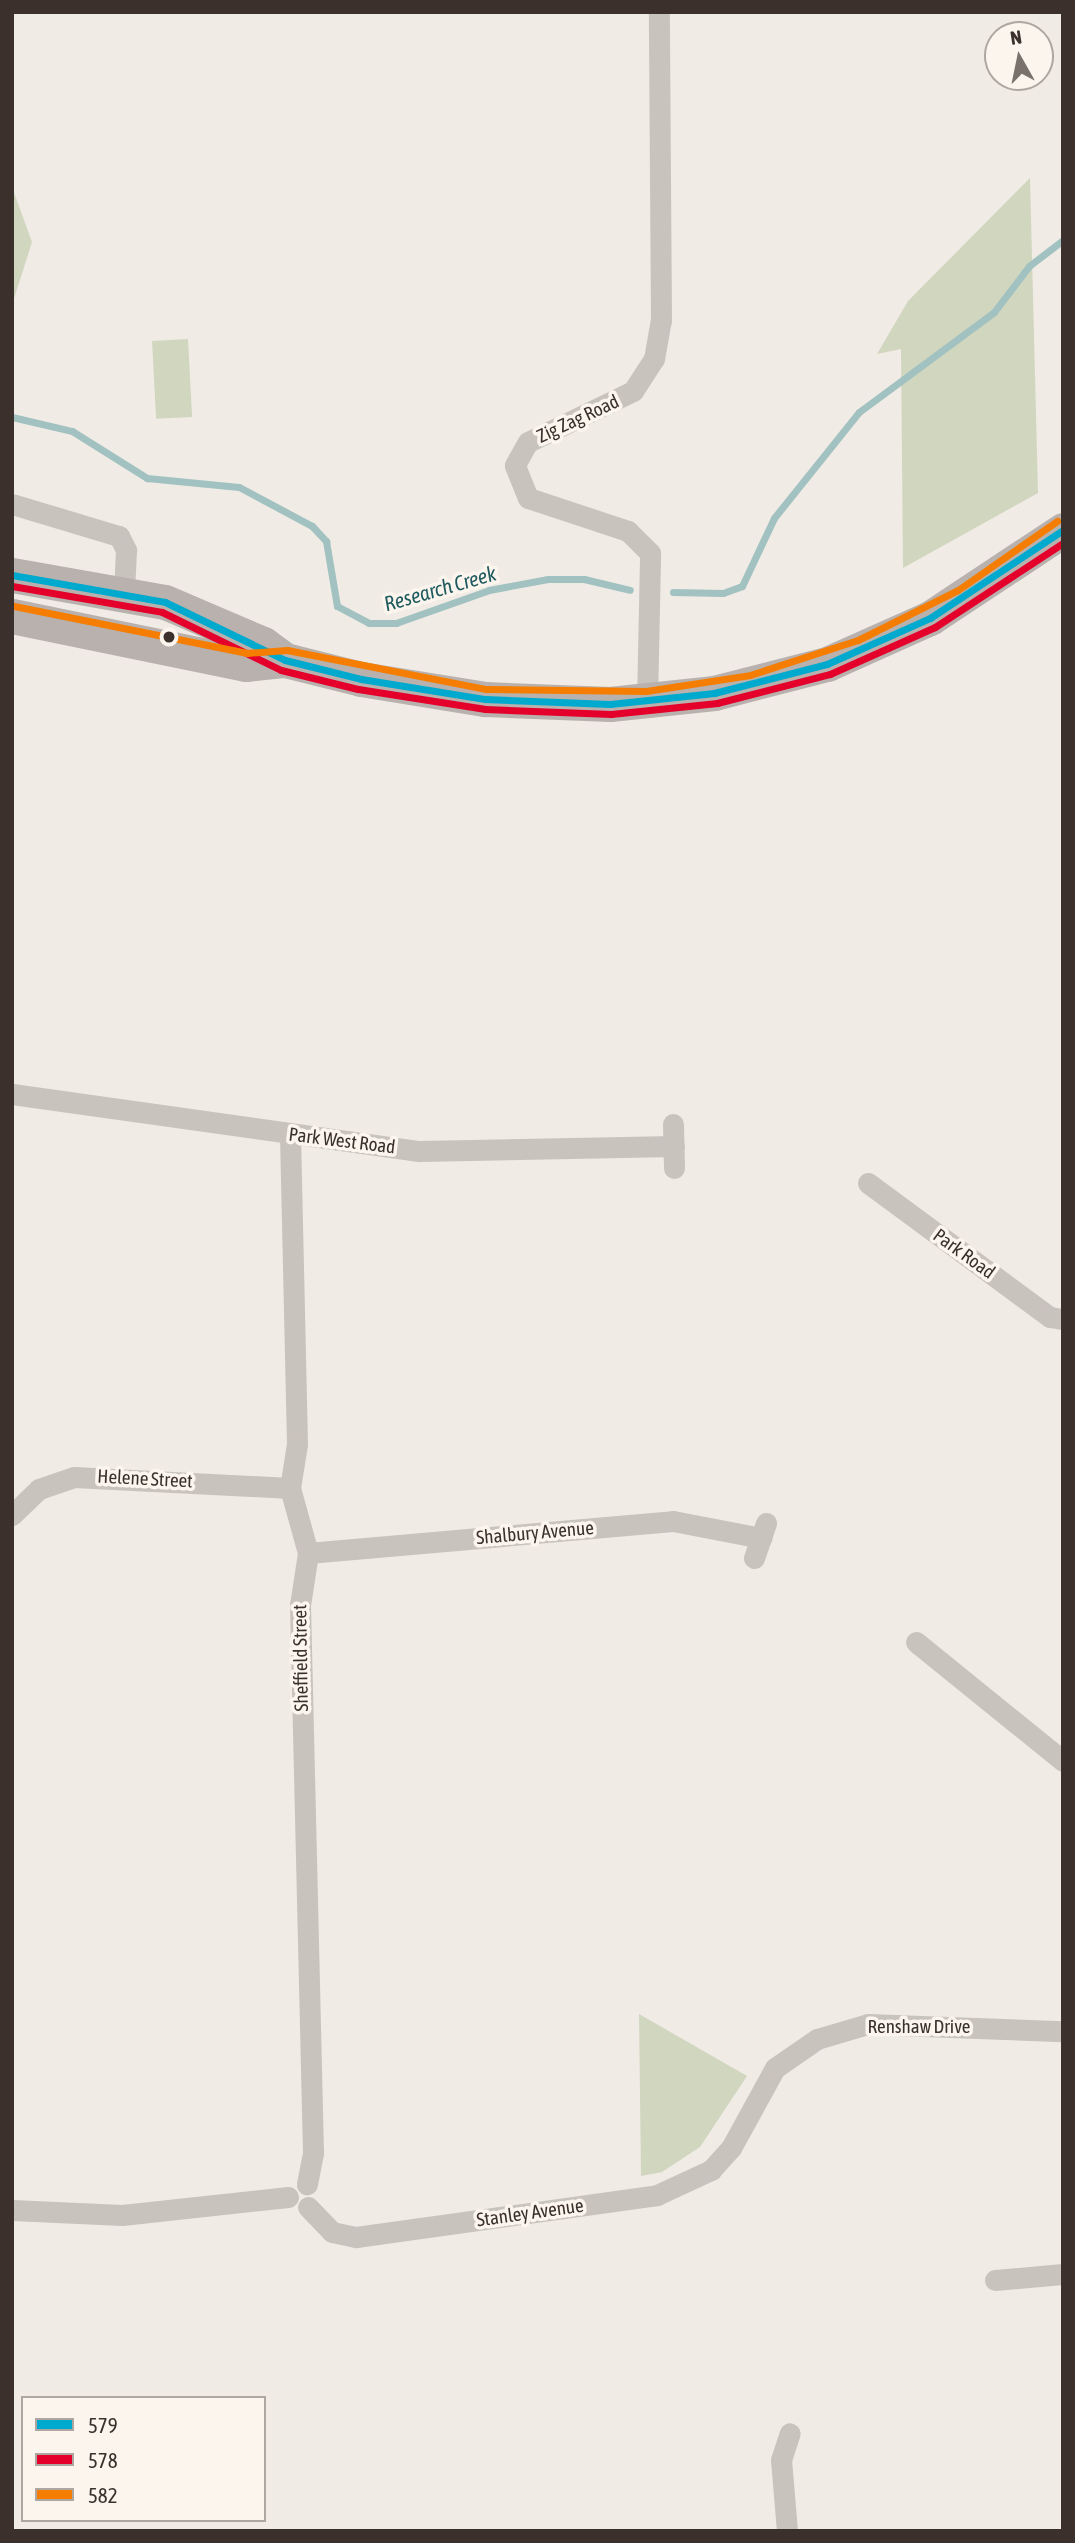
<!DOCTYPE html>
<style>
body{margin:0}
#map{position:relative;width:1075px;height:2543px;overflow:hidden;background:#f0ebe5;font-family:"Asap Condensed",sans-serif}
div>[style]{position:absolute}
.green>*{inset:0;background:#d1d6bf;transform-origin:0 0}
.stream>*{height:7px;margin:-3.5px;padding:0 3.5px;transform-origin:3.5px;border-radius:3.5px;background:#a1c2c1}
.street>*{height:21px;margin:-10.5px;padding:0 10.5px;transform-origin:10.5px;border-radius:10.5px;background:#c9c3be}
.primary>*{height:35px;margin:-17.5px;padding:0 17.5px;transform-origin:17.5px;border-radius:17.5px;background:#b8b1ad}
.bus-1>*{height:7px;margin:-3.5px;padding:0 3.5px;transform-origin:3.5px;border-radius:3.5px;background:#00a9ce}
.bus-2>*{height:7px;margin:-3.5px;padding:0 3.5px;transform-origin:3.5px;border-radius:3.5px;background:#e4002b}
.bus-3>*{height:7px;margin:-3.5px;padding:0 3.5px;transform-origin:3.5px;border-radius:3.5px;background:#f57e02}
.dots>*{width:19px;height:19px;translate:-50% -50%;box-sizing:border-box;border:4px solid #fbf5ee;border-radius:50%}
span{translate:-50% -50%;white-space:nowrap;text-align:center;line-height:1.15;-webkit-text-stroke:7px #fbf5ee;paint-order:stroke}
.street-label{font-size:19px;color:#3b302b}
.water-label{font-size:21px;color:#1f5a5e;font-style:italic}
.frame{position:absolute;inset:0;border:14px solid #3b302b;pointer-events:none}
.legend{position:absolute;left:21px;top:2396px;width:245px;height:126px;box-sizing:border-box;background:#fbf5ee;border:2px solid #aea6a0;margin:0;padding:9px 12px;list-style:none;font-size:21px;color:#3b302b}
.legend li{display:flex;align-items:center;gap:14px;height:35px}
.legend b{width:35px;border:2px solid #aea6a0}
.north{position:absolute;left:984px;top:21px;width:70px;height:70px;box-sizing:border-box;background:#fbf5ee;border:2px solid #aea6a0;border-radius:50%;rotate:351deg;font-size:19px;font-weight:700;line-height:28px;text-align:center;color:#3b302b}
.north::after{content:'';display:block;margin:auto;width:24px;height:32px;background:#7a716c;clip-path:polygon(50% 0,100% 100%,50% 72%,0 100%)}
</style>
<div id="map">
<div class="green">
<i style="clip-path:polygon(1030px 178px,1038px 493px,903px 568px,901px 349px,877px 354px,908px 301px)"></i>
<i style="clip-path:polygon(12px 187px,32px 242px,12px 305px)"></i>
<i style="left:188px;top:339px;width:78px;height:36px;rotate:87deg"></i>
<i style="clip-path:polygon(639px 2014px,747px 2076px,700px 2147px,662px 2172px,641px 2176px)"></i>
</div>
<div class="stream">
<i style="left:12px;top:417px;width:62px;rotate:13.1deg"></i>
<i style="left:72px;top:431px;width:89px;rotate:32.1deg"></i>
<i style="left:147px;top:478px;width:92px;rotate:5.6deg"></i>
<i style="left:239px;top:487px;width:83px;rotate:28.1deg"></i>
<i style="left:312px;top:526px;width:21px;rotate:47deg"></i>
<i style="left:326px;top:541px;width:66px;rotate:80.4deg"></i>
<i style="left:337px;top:606px;width:36px;rotate:28deg"></i>
<i style="left:369px;top:623px;width:27px"></i>
<i style="left:396px;top:623px;width:99px;rotate:-19.5deg"></i>
<i style="left:489px;top:590px;width:60px;rotate:-10.6deg"></i>
<i style="left:548px;top:579px;width:36px"></i>
<i style="left:584px;top:579px;width:47px;rotate:13.4deg"></i>
<i style="left:673px;top:592px;width:50px;rotate:1.1deg"></i>
<i style="left:723px;top:593px;width:20px;rotate:-20deg"></i>
<i style="left:742px;top:586px;width:75px;rotate:-64.8deg"></i>
<i style="left:774px;top:518px;width:136px;rotate:-51.3deg"></i>
<i style="left:859px;top:412px;width:168px;rotate:-36.5deg"></i>
<i style="left:994px;top:312px;width:58px;rotate:-52.7deg"></i>
<i style="left:1029px;top:266px;width:43px;rotate:-37.4deg"></i>
</div>
<div class="street">
<i style="left:12px;top:504px;width:112px;rotate:16.7deg"></i>
<i style="left:119px;top:536px;width:16px;rotate:63deg"></i>
<i style="left:126px;top:550px;width:42px;rotate:92.7deg"></i>
<i style="left:647px;top:702px;width:149px;rotate:-88.8deg"></i>
<i style="left:650px;top:553px;width:31px;rotate:-135deg"></i>
<i style="left:628px;top:531px;width:105px;rotate:-161.7deg"></i>
<i style="left:528px;top:498px;width:35px;rotate:-112deg"></i>
<i style="left:515px;top:465px;width:26px;rotate:-61deg"></i>
<i style="left:528px;top:442px;width:117px;rotate:-25.9deg"></i>
<i style="left:633px;top:391px;width:38px;rotate:-57deg"></i>
<i style="left:654px;top:359px;width:39px;rotate:-80deg"></i>
<i style="left:661px;top:321px;width:309px;rotate:-90.4deg"></i>
<i style="left:12px;top:1094px;width:411px;rotate:8deg"></i>
<i style="left:419px;top:1151px;width:255px;rotate:-1.1deg"></i>
<i style="left:673px;top:1124px;width:44px;rotate:88.7deg"></i>
<i style="left:290px;top:1135px;width:309px;rotate:88.7deg"></i>
<i style="left:297px;top:1444px;width:45px;rotate:99deg"></i>
<i style="left:290px;top:1488px;width:67px;rotate:74.5deg"></i>
<i style="left:308px;top:1553px;width:53px;rotate:98.7deg"></i>
<i style="left:300px;top:1605px;width:548px;rotate:88.64deg"></i>
<i style="left:313px;top:2153px;width:32px;rotate:101deg"></i>
<i style="left:868px;top:1183px;width:226px;rotate:36.4deg"></i>
<i style="left:1050px;top:1317px;width:13px;rotate:9deg"></i>
<i style="left:12px;top:1515px;width:37px;rotate:-44deg"></i>
<i style="left:39px;top:1489px;width:37px;rotate:-19deg"></i>
<i style="left:74px;top:1477px;width:216px;rotate:2.9deg"></i>
<i style="left:308px;top:1553px;width:366px;rotate:-5deg"></i>
<i style="left:673px;top:1521px;width:90px;rotate:10.9deg"></i>
<i style="left:754px;top:1558px;width:37px;rotate:-71deg"></i>
<i style="left:916px;top:1642px;width:189px;rotate:39deg"></i>
<i style="left:308px;top:2207px;width:35px;rotate:46deg"></i>
<i style="left:332px;top:2232px;width:25px;rotate:12deg"></i>
<i style="left:356px;top:2237px;width:304px;rotate:-7.9deg"></i>
<i style="left:657px;top:2195px;width:60px;rotate:-24.8deg"></i>
<i style="left:711px;top:2170px;width:30px;rotate:-48deg"></i>
<i style="left:731px;top:2148px;width:91px;rotate:-61.2deg"></i>
<i style="left:775px;top:2068px;width:51px;rotate:-34.6deg"></i>
<i style="left:817px;top:2039px;width:53px;rotate:-16.4deg"></i>
<i style="left:868px;top:2024px;width:195px;rotate:2.1deg"></i>
<i style="left:12px;top:2210px;width:110px;rotate:2.6deg"></i>
<i style="left:122px;top:2215px;width:167px;rotate:-6.2deg"></i>
<i style="left:995px;top:2280px;width:68px;rotate:-5deg"></i>
<i style="left:787px;top:2531px;width:71px;rotate:-94.8deg"></i>
<i style="left:781px;top:2460px;width:28px;rotate:-72deg"></i>
</div>
<div class="primary">
<i style="left:12px;top:575px;width:155px;rotate:10deg"></i>
<i style="left:165px;top:602px;width:107px;rotate:23.2deg"></i>
<i style="left:263px;top:644px;width:27px;rotate:36deg"></i>
<i style="left:285px;top:660px;width:78px;rotate:14deg"></i>
<i style="left:361px;top:679px;width:126px;rotate:9.2deg"></i>
<i style="left:485px;top:699px;width:125px;rotate:2.3deg"></i>
<i style="left:610px;top:704px;width:105px;rotate:-6deg"></i>
<i style="left:714px;top:693px;width:117px;rotate:-14.4deg"></i>
<i style="left:827px;top:664px;width:113px;rotate:-24.1deg"></i>
<i style="left:930px;top:618px;width:159px;rotate:-33.5deg"></i>
<i style="left:12px;top:616px;width:239px;rotate:11.6deg"></i>
<i style="left:246px;top:664px;width:39px;rotate:-6deg"></i>
</div>
<div class="bus-1">
<i style="left:12px;top:575px;width:155px;rotate:10deg"></i>
<i style="left:165px;top:602px;width:133px;rotate:25.8deg"></i>
<i style="left:285px;top:660px;width:78px;rotate:14deg"></i>
<i style="left:361px;top:679px;width:126px;rotate:9.2deg"></i>
<i style="left:485px;top:699px;width:125px;rotate:2.3deg"></i>
<i style="left:610px;top:704px;width:105px;rotate:-6deg"></i>
<i style="left:714px;top:693px;width:117px;rotate:-14.4deg"></i>
<i style="left:827px;top:664px;width:113px;rotate:-24.1deg"></i>
<i style="left:930px;top:618px;width:159px;rotate:-33.5deg"></i>
</div>
<div class="bus-2">
<i style="left:12px;top:586px;width:152px;rotate:9.8deg"></i>
<i style="left:162px;top:612px;width:132px;rotate:26deg"></i>
<i style="left:281px;top:670px;width:79px;rotate:13.9deg"></i>
<i style="left:358px;top:689px;width:129px;rotate:8.9deg"></i>
<i style="left:485px;top:709px;width:126px;rotate:2.3deg"></i>
<i style="left:611px;top:714px;width:107px;rotate:-5.9deg"></i>
<i style="left:717px;top:703px;width:117px;rotate:-14.4deg"></i>
<i style="left:830px;top:674px;width:115px;rotate:-24.1deg"></i>
<i style="left:935px;top:627px;width:153px;rotate:-33.3deg"></i>
</div>
<div class="bus-3">
<i style="left:14px;top:606px;width:238px;rotate:11.4deg"></i>
<i style="left:247px;top:653px;width:40px;rotate:-4.3deg"></i>
<i style="left:287px;top:650px;width:203px;rotate:11.1deg"></i>
<i style="left:486px;top:689px;width:160px;rotate:0.7deg"></i>
<i style="left:646px;top:691px;width:105px;rotate:-8.7deg"></i>
<i style="left:750px;top:675px;width:114px;rotate:-18deg"></i>
<i style="left:858px;top:640px;width:112px;rotate:-26.6deg"></i>
<i style="left:958px;top:590px;width:121px;rotate:-34.9deg"></i>
</div>
<div class="dots">
<i style="left:169px;top:637px;background:#3b302b"></i>
</div>
<div class="street-label">
<span style="left:578px;top:419px;rotate:-25deg">Zig Zag Road</span>
<span style="left:342px;top:1141px;rotate:7deg">Park West Road</span>
<span style="left:964px;top:1254px;rotate:36deg">Park Road</span>
<span style="left:145px;top:1479px;rotate:3deg">Helene Street</span>
<span style="left:535px;top:1533px;rotate:-5deg">Shalbury Avenue</span>
<span style="left:301px;top:1658px;rotate:-91deg">Sheffield Street</span>
<span style="left:919px;top:2027px">Renshaw Drive</span>
<span style="left:530px;top:2213px;rotate:-8deg">Stanley Avenue</span>
</div>
<div class="water-label">
<span style="left:440px;top:588px;rotate:-16deg">Research Creek</span>
</div>
<div class="frame"></div>
<ul class="legend">
<li><b style="height:9px;background:#00a9ce"></b>579</li>
<li><b style="height:9px;background:#e4002b"></b>578</li>
<li><b style="height:9px;background:#f57e02"></b>582</li>
</ul>
<div class="north">N</div>
</div>
